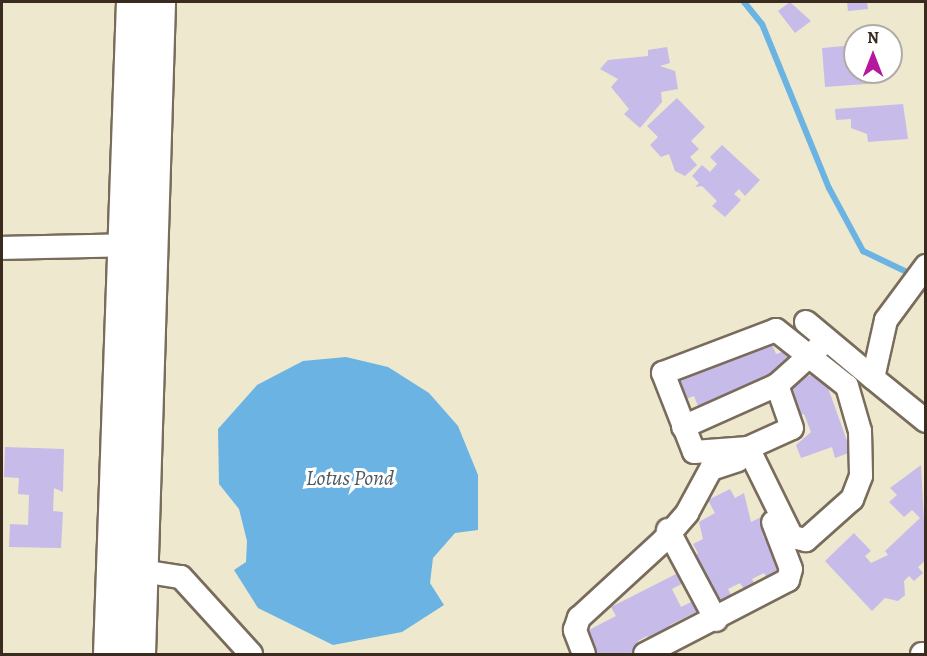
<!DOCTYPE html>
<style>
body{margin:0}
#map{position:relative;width:927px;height:656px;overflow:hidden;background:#ede8ce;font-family:Alegreya,serif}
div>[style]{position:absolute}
.water>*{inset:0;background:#6ab3e2}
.stream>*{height:6px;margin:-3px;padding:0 3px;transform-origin:3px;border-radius:3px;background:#6ab3e2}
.building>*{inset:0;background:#c7bbea}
.roads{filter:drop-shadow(2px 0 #796c5c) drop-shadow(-2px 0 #796c5c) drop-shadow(0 2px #796c5c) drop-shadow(0 -2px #796c5c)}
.street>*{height:22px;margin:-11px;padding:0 11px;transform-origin:11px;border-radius:11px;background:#fff}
.secondary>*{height:32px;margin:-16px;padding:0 16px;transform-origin:16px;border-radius:16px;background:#fff}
span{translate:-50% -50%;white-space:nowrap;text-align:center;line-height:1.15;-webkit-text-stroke:6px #fff;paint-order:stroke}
.water-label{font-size:22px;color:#4b5a63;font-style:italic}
.frame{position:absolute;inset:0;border:3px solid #3b2a1e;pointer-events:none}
.north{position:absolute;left:843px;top:24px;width:60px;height:60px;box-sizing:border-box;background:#fff;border:2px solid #b1aaa5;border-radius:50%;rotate:0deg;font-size:16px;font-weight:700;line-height:24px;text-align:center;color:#3b2a1e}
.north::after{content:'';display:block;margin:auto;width:21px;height:27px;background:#b5179e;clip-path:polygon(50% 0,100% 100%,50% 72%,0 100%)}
</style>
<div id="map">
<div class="water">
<i style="clip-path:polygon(346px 357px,388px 367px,429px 393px,458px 426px,478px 475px,478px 530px,455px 533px,433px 558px,430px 583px,444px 605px,402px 632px,333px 645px,258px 608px,234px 570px,246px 562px,247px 541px,239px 509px,219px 484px,218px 429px,257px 385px,303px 361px)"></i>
</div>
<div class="stream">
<i style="left:744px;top:2px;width:28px;rotate:51deg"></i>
<i style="left:762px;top:24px;width:177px;rotate:67.8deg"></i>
<i style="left:829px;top:188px;width:72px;rotate:61.6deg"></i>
<i style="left:863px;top:251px;width:55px;rotate:25.6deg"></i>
</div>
<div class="building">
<i style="clip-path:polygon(790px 2px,811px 21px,795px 33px,778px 11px)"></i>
<i style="clip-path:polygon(847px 2px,867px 2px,868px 9px,848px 11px)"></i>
<i style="clip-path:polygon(855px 45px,855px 72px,878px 72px,879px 83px,825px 87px,822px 48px)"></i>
<i style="clip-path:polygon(667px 47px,670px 63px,660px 66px,675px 71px,678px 89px,661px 92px,662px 102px,640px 128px,624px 114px,629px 109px,611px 87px,618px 79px,600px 69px,608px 60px,648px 56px,648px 50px)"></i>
<i style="clip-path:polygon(677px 98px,705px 127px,691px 141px,699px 149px,690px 157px,697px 165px,685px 176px,675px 171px,669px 154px,661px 157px,650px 145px,658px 137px,647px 126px)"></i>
<i style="clip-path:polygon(903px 104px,908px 139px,868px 142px,867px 134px,851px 128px,851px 119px,836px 120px,835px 109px)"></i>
<i style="clip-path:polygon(722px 145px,760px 180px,745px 196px,739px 189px,734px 194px,741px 200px,725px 217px,712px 206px,717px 201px,702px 186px,695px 187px,699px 183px,692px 176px,702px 165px,710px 172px,717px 164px,710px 157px)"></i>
<i style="clip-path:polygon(768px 334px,776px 354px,788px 350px,791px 358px,781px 362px,781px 373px,698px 406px,694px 396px,678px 402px,669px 380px)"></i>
<i style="clip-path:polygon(822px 371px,851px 452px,835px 458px,832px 447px,801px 458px,796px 445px,811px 432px,804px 414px,794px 417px,783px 385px)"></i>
<i style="clip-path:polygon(5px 447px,64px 449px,63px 492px,54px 488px,53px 511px,63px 512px,61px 548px,9px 547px,10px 524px,28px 525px,29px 495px,18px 494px,19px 478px,4px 477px)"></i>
<i style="clip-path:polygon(921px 465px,926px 560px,918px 567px,923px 573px,914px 581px,909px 576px,904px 581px,905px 595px,898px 601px,885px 598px,872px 611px,825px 561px,854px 533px,871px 551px,865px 556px,871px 563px,888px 555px,885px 551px,920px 518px,912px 510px,904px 517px,889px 502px,897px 495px,890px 488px)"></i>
<i style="clip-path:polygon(730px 489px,735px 498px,744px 493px,751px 522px,761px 517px,770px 533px,763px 536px,785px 565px,776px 567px,780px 575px,769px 581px,764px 573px,752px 579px,756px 586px,745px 591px,740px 583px,728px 589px,734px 600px,726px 609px,723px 601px,712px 604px,711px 583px,692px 559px,698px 553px,693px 544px,703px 539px,699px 522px,715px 513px,708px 500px)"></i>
<i style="clip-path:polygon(680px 572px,685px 582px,672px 589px,681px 607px,693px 601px,698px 611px,670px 625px,674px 633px,651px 645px,647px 636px,638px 641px,642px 648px,629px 654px,592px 654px,581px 634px,616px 616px,611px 607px)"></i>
</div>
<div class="roads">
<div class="street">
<i style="left:2px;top:248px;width:136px;rotate:-1.3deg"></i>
<i style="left:926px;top:266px;width:67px;rotate:126.5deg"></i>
<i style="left:886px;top:320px;width:59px;rotate:102.6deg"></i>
<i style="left:873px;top:378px;width:68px;rotate:39.1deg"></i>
<i style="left:806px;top:322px;width:87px;rotate:39.9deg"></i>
<i style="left:776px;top:330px;width:90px;rotate:38.3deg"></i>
<i style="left:847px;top:386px;width:47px;rotate:73.9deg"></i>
<i style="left:860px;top:431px;width:45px;rotate:88.7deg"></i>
<i style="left:861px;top:476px;width:25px;rotate:111deg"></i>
<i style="left:852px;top:499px;width:62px;rotate:138.3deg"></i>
<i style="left:806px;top:540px;width:14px;rotate:-168deg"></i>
<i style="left:792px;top:537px;width:99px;rotate:-116.3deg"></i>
<i style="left:748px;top:448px;width:54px;rotate:175.8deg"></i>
<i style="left:694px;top:452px;width:85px;rotate:-111.4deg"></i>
<i style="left:663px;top:373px;width:121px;rotate:-20.8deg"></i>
<i style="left:683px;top:427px;width:103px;rotate:-24.1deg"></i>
<i style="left:777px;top:385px;width:67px;rotate:-42deg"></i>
<i style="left:748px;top:448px;width:48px;rotate:-24.4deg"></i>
<i style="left:792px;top:428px;width:46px;rotate:-109.2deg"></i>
<i style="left:668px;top:530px;width:102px;rotate:61.9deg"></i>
<i style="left:142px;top:571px;width:39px;rotate:9deg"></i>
<i style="left:181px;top:577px;width:104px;rotate:47.7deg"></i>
<i style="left:584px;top:654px;width:26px;rotate:-111deg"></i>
<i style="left:575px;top:630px;width:13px;rotate:-72deg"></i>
<i style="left:579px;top:618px;width:114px;rotate:-42.5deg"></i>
<i style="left:663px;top:541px;width:37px;rotate:-49deg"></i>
<i style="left:687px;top:513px;width:50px;rotate:-61.4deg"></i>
<i style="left:711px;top:469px;width:28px;rotate:-18deg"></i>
<i style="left:645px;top:654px;width:161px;rotate:-27.4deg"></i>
<i style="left:788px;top:580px;width:11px;rotate:-75deg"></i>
<i style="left:791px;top:569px;width:50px;rotate:-111deg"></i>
<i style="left:922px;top:654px;width:3px"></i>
</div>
<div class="secondary">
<i style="left:110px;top:654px;width:652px;rotate:-87.98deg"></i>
<i style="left:139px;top:654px;width:652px;rotate:-88.24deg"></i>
</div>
</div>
<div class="water-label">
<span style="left:350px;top:479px">Lotus Pond</span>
</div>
<div class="frame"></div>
<div class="north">N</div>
</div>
